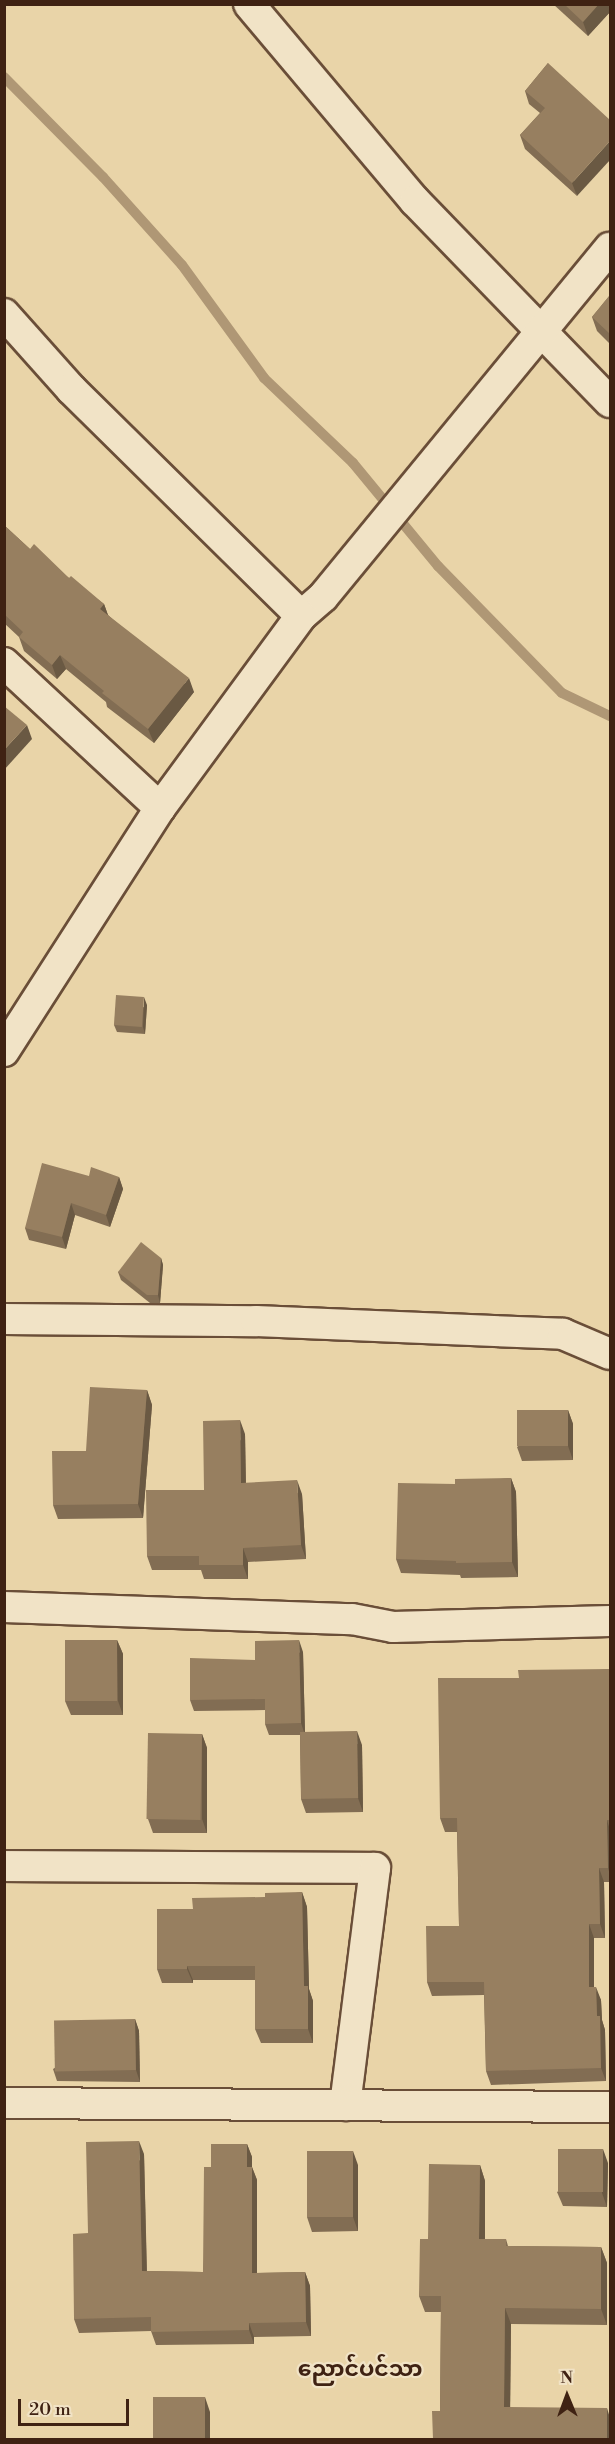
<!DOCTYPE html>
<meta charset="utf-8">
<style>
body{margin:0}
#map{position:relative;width:615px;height:2444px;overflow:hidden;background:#e9d4a8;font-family:"Libre Bodoni","Noto Sans Myanmar",serif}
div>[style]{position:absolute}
.stream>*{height:10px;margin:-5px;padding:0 5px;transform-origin:5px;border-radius:5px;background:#af9775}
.roads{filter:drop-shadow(2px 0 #6a4e38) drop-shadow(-2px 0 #6a4e38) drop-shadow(0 2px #6a4e38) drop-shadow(0 -2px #6a4e38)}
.street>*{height:30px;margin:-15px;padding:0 15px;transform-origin:15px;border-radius:15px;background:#f1e3c6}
.wall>*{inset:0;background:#826d53}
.shaded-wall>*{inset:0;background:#6a5943}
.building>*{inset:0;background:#977f60;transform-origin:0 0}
span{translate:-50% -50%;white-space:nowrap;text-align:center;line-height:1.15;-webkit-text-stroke:4.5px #f1e3c6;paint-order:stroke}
.quarter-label{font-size:22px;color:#3f2213;font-weight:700}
.frame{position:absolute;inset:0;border:6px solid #3f2213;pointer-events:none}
.north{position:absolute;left:537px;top:2366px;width:60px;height:60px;-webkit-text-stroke:4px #f1e3c6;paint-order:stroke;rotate:359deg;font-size:16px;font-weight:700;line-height:24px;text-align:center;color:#3f2213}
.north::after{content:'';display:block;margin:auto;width:21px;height:27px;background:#3f2213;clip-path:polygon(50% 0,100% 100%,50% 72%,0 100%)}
.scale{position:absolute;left:18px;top:2399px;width:111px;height:27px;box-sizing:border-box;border:3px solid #3f2213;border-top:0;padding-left:8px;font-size:18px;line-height:21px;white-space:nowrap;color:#3f2213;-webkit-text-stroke:4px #f1e3c6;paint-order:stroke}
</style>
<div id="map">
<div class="stream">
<i style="left:4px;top:77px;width:141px;rotate:45.3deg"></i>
<i style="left:103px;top:177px;width:118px;rotate:48.1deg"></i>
<i style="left:182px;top:265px;width:140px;rotate:54deg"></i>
<i style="left:264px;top:378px;width:123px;rotate:43.7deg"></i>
<i style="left:353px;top:463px;width:134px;rotate:50.5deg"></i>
<i style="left:438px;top:566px;width:177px;rotate:45.7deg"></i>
<i style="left:562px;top:693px;width:53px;rotate:25.6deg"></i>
</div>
<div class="roads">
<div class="street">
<i style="left:249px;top:4px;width:258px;rotate:49.9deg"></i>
<i style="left:415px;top:201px;width:280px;rotate:45.9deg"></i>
<i style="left:4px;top:314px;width:101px;rotate:48.2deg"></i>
<i style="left:71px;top:389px;width:323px;rotate:44.6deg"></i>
<i style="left:301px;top:616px;width:238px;rotate:126.3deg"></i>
<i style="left:160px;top:808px;width:289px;rotate:122.7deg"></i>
<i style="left:301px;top:616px;width:29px;rotate:-41deg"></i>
<i style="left:323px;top:597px;width:452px;rotate:-50.6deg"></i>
<i style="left:4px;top:663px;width:213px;rotate:42.9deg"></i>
<i style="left:4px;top:1319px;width:252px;rotate:0.5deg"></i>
<i style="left:256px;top:1321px;width:307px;rotate:2.4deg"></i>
<i style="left:563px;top:1334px;width:51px;rotate:23.1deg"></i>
<i style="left:4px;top:1607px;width:348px;rotate:2deg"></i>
<i style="left:352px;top:1619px;width:42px;rotate:11deg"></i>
<i style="left:393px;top:1627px;width:217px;rotate:-1.6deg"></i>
<i style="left:4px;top:1866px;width:371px;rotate:0.3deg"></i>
<i style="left:375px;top:1868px;width:239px;rotate:97.2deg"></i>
<i style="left:4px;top:2103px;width:606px;rotate:0.38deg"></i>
</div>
</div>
<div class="wall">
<i style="clip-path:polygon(553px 4px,610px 4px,610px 12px,588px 36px)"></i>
<i style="clip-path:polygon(548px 63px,577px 196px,525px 149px,520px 135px,540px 113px,529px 104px,525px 91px)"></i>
<i style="clip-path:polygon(610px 295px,610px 344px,597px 331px,592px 317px)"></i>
<i style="clip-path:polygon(4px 525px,30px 549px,104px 604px,108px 615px,194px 692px,154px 743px,107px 707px,106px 702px,66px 669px,57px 679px,24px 651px,19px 637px,4px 623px)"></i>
<i style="clip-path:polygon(147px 1005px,145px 1034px,117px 1032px,114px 1025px)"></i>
<i style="clip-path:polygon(89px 1176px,119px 1177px,123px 1189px,110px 1227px,75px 1215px,66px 1249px,29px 1240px,25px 1228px)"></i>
<i style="clip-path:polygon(161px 1258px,163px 1265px,160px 1303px,150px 1303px,121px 1280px,118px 1272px)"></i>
<i style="clip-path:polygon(147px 1390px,152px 1405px,143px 1518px,58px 1519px,53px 1505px,86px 1451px)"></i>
<i style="clip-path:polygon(568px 1410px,573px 1424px,573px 1460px,522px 1461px,517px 1447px)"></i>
<i style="clip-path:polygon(245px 1434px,246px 1483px,302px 1494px,306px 1559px,248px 1562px,248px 1579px,204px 1579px,201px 1570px,152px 1570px,147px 1556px,204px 1490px)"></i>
<i style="clip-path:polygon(511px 1478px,516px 1492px,518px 1577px,461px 1578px,460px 1575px,401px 1573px,396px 1559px,455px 1484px)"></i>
<i style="clip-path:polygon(117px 1640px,123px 1654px,123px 1715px,71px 1715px,65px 1701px)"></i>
<i style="clip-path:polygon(303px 1652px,305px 1732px,362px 1745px,363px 1812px,306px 1813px,301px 1799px,300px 1735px,269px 1735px,265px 1724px,265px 1710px,194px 1711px,190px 1700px,255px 1660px)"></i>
<i style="clip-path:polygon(610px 1669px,610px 1882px,604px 1882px,605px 1938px,594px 1938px,594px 1987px,601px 2000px,602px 2020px,605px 2030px,606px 2081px,491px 2085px,486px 2071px,484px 1995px,432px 1996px,427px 1982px,459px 1926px,457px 1832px,445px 1832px,440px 1818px,519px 1678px)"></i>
<i style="clip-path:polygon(202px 1734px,207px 1748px,207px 1833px,153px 1833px,148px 1819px)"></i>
<i style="clip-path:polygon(302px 1892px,307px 1907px,309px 1989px,313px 2001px,313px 2043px,261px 2043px,255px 2029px,255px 1980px,193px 1980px,193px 1983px,162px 1983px,157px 1969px,193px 1909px)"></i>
<i style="clip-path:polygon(135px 2019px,139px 2031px,140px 2082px,57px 2081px,53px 2069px)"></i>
<i style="clip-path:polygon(247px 2144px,252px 2157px,252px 2167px,257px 2180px,257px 2273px,305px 2272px,310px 2286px,311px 2336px,254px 2337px,254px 2344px,156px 2345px,151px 2331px,79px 2333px,74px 2319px,88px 2233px,144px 2154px,147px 2271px,203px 2272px,211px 2167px)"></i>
<i style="clip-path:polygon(608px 2163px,607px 2207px,563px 2206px,557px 2192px)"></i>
<i style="clip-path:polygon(358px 2165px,358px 2231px,312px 2232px,307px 2217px)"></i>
<i style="clip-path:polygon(480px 2165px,485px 2181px,485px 2239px,506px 2239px,508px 2246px,601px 2247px,607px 2263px,607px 2325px,511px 2324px,510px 2407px,440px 2411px,441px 2312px,425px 2312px,419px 2296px,428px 2239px)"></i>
</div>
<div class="shaded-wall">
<i style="clip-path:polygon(599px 4px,610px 4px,610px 12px,588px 36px,583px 22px)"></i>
<i style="clip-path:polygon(610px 141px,610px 160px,577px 196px,572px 183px)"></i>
<i style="clip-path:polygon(104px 604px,109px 618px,100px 609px)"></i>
<i style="clip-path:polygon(60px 655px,66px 669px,57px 679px,52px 665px)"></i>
<i style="clip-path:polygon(189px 678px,194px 692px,154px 743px,148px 729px)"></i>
<i style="clip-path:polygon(27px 725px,32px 739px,4px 770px,4px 750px)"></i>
<i style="clip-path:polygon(144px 997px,147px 1005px,145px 1034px,143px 1027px)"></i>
<i style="clip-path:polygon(119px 1177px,123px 1189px,110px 1227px,106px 1215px)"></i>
<i style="clip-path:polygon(71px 1203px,75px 1215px,66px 1249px,62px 1237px)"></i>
<i style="clip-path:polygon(161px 1258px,163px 1265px,160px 1303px,158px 1295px)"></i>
<i style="clip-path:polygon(147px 1390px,152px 1405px,143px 1518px,138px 1504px)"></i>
<i style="clip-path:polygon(568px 1410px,573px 1424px,573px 1460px,568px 1446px)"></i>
<i style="clip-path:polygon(240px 1420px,245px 1434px,246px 1497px,241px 1483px)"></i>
<i style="clip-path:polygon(511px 1478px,516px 1492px,518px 1577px,512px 1562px)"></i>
<i style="clip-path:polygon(297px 1480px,302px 1494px,306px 1559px,301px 1545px)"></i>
<i style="clip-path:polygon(243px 1548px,248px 1562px,248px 1579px,243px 1565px)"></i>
<i style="clip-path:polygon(117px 1640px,123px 1654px,123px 1715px,118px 1701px)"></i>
<i style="clip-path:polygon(299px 1640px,303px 1652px,305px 1735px,301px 1723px)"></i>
<i style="clip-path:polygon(357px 1731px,362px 1745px,363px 1812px,358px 1798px)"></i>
<i style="clip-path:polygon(202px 1734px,207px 1748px,207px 1833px,202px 1819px)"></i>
<i style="clip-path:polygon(607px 1820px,610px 1830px,610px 1875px,608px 1868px)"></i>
<i style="clip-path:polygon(599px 1868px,604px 1882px,605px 1938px,600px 1924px)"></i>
<i style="clip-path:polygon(302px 1892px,307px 1907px,309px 1989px,313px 2001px,313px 2043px,308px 2029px,304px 1986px)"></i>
<i style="clip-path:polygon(589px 1924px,594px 1938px,594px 2000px,589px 1987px)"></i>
<i style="clip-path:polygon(187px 1966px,193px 1980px,193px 1983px,187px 1969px)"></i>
<i style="clip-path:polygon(596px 1987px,601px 2000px,602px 2020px,605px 2030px,606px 2081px,601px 2068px,597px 2016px)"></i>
<i style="clip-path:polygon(135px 2019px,139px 2031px,140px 2082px,136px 2070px)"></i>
<i style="clip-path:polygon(139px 2141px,144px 2154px,147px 2285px,142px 2271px)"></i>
<i style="clip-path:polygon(247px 2144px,252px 2157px,252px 2180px,247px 2167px)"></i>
<i style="clip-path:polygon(603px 2149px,608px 2163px,607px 2207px,602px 2193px)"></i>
<i style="clip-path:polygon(353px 2151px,358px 2165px,358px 2231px,353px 2217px)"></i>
<i style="clip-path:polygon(480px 2165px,485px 2181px,485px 2255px,479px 2239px)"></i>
<i style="clip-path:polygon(252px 2167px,257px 2180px,257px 2287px,252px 2273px)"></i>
<i style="clip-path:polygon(601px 2247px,607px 2263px,607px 2325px,601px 2309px)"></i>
<i style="clip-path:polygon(305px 2272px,310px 2286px,311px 2336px,306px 2322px)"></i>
<i style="clip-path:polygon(505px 2308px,511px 2324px,510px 2423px,504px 2407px)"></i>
<i style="clip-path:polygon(249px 2323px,254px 2337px,254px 2344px,249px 2330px)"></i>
<i style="clip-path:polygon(205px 2397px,210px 2412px,210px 2439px,205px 2439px)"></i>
<i style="clip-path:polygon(607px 2408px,610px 2418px,610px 2439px,607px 2439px)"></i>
</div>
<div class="building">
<i style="clip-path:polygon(564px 4px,599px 4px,583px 22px)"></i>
<i style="clip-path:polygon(548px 63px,610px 120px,610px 141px,572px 183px,520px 135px,545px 108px,525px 91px)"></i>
<i style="clip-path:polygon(610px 295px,610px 334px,592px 317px)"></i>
<i style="clip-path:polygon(4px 525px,30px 549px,34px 544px,69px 578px,71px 576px,104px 604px,100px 609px,189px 678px,148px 729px,102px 693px,104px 691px,60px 655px,52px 665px,19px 637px,23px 632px,4px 614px)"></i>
<i style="clip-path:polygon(4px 706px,27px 725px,4px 750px)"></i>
<i style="left:116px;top:995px;width:28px;height:30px;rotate:4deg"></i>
<i style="clip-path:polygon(42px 1163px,89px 1176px,91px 1167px,119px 1177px,106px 1215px,71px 1203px,62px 1237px,25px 1228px)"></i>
<i style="clip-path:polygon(141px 1242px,161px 1258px,158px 1295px,147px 1295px,118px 1272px)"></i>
<i style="clip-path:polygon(90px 1387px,147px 1390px,138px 1504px,53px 1505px,52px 1451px,86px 1451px)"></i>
<i style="left:568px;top:1410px;width:36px;height:51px;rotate:90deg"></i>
<i style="clip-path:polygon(240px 1420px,241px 1483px,297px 1480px,301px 1545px,243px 1548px,243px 1565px,199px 1565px,199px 1556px,147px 1556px,146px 1490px,204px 1490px,203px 1421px)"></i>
<i style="clip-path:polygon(511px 1478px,512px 1562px,456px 1563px,456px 1561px,396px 1559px,398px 1483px,455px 1484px,455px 1479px)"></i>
<i style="left:65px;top:1640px;width:52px;height:61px"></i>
<i style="clip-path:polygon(299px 1640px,301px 1723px,265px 1724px,265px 1699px,190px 1700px,190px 1658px,255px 1660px,255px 1641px)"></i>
<i style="clip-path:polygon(610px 1669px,610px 1820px,607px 1820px,608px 1868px,599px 1868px,600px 1924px,589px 1924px,589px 1987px,596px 1987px,597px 2016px,600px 2016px,601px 2068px,486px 2071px,484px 1982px,427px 1982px,426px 1926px,459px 1926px,457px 1818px,440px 1818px,438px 1678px,519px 1678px,518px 1670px)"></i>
<i style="left:357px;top:1731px;width:67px;height:57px;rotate:89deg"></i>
<i style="left:148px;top:1733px;width:54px;height:86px;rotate:1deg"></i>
<i style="clip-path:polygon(302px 1892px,304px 1986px,308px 1986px,308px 2029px,255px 2029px,255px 1966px,187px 1966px,187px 1969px,157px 1969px,157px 1909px,193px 1909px,192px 1898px,265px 1897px,265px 1893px)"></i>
<i style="left:135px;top:2019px;width:51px;height:81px;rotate:89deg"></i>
<i style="clip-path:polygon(139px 2141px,142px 2271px,203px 2272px,204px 2167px,211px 2167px,211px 2144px,247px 2144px,247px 2167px,252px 2167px,252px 2273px,305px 2272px,306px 2322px,249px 2323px,249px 2330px,151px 2332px,151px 2317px,74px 2319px,73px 2234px,88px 2233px,86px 2142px)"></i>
<i style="left:558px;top:2149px;width:45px;height:43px"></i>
<i style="left:307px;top:2151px;width:46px;height:66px"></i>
<i style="clip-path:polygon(429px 2164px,480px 2165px,479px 2239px,506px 2239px,506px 2246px,601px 2247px,601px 2309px,505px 2308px,504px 2407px,607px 2408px,607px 2439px,433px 2439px,432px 2411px,440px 2411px,441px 2296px,419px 2296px,420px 2239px,428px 2239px)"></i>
<i style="left:205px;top:2397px;width:42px;height:52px;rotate:90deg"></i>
</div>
<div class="quarter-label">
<span style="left:360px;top:2370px">ညောင်ပင်သာ</span>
</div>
<div class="frame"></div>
<div class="north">N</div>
<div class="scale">20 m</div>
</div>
